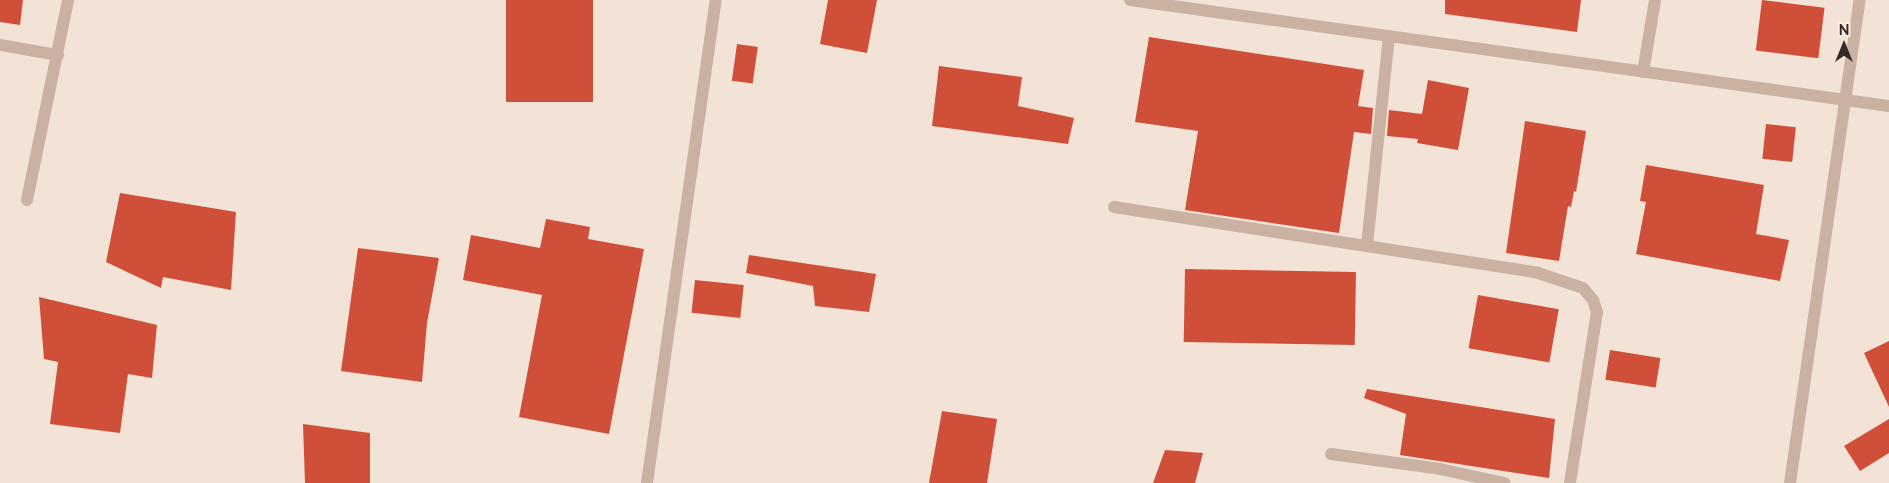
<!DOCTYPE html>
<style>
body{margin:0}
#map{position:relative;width:1889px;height:483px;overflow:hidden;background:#f3e3d7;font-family:Raleway,sans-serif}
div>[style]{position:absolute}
.building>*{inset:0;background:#cf4f39;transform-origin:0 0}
.minor>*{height:12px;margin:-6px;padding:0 6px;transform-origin:6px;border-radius:6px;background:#cbb1a2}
.tertiary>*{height:12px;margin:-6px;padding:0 6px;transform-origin:6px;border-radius:6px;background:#cbb1a2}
span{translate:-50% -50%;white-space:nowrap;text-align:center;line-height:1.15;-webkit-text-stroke:4px #faeee4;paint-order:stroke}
.north{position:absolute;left:1819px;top:20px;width:50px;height:50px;-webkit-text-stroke:4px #faeee4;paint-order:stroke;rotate:0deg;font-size:14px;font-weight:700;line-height:20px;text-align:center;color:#362925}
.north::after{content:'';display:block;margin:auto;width:18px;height:22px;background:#362925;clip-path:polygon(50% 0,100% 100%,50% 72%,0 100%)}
</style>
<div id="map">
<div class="building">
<i style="clip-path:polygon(0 0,23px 0,20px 25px,0 22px)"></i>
<i style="left:506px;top:0;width:87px;height:102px"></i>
<i style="clip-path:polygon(828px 0,877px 0,867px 53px,820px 44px)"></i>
<i style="clip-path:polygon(1445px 0,1581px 0,1577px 32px,1445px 14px)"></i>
<i style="left:1762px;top:0;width:63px;height:51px;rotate:7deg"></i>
<i style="clip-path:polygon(1149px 37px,1364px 70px,1358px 106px,1373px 108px,1371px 134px,1354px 132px,1339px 233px,1185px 210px,1198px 131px,1135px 122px)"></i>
<i style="left:737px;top:44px;width:21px;height:37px;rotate:8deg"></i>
<i style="clip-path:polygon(939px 66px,1022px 77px,1018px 106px,1074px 118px,1068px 144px,932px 126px)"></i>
<i style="clip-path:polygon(1428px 80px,1469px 88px,1458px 150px,1417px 143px,1418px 139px,1387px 136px,1389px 110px,1422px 114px)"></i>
<i style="clip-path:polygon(1525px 121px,1586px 131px,1576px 192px,1574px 191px,1571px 207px,1568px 206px,1559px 261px,1506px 253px)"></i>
<i style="left:1766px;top:124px;width:30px;height:35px;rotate:6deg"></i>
<i style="clip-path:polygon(1646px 165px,1764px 185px,1756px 234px,1789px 240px,1780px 281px,1636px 254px,1646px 202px,1640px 201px)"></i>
<i style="clip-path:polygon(120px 193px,236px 212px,231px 290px,163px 277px,161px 288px,106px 262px)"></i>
<i style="clip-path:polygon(546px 219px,590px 227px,588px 239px,644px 249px,609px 434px,519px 417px,542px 295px,463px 280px,471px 235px,540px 248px)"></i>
<i style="clip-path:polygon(358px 248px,439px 258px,427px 323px,422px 382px,341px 371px)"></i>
<i style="clip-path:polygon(749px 255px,876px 274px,869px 312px,815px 306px,813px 286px,746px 273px)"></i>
<i style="left:1185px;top:269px;width:171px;height:73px;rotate:1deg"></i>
<i style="left:695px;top:280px;width:49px;height:33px;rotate:6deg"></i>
<i style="left:1478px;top:295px;width:82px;height:54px;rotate:10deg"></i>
<i style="clip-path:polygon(39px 297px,157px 325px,152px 378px,128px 374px,120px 433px,50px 424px,58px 362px,44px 359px)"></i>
<i style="clip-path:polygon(1889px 341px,1889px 407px,1864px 353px)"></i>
<i style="left:1610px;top:350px;width:51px;height:30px;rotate:9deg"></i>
<i style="clip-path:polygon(1367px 389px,1555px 419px,1549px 478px,1400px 455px,1406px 414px,1364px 398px)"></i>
<i style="clip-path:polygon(942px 411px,997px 419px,987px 483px,929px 483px)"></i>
<i style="clip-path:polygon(1889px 419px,1889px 453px,1860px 471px,1844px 446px)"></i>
<i style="clip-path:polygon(303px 424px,370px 433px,370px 483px,305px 483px)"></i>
<i style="clip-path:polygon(1165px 450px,1203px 453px,1195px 483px,1153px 483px)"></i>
</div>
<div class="minor">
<i style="left:1130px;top:0;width:766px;rotate:7.95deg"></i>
<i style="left:0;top:45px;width:59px;rotate:9.8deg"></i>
<i style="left:1643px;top:72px;width:73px;rotate:-80.5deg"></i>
<i style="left:27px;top:200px;width:204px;rotate:-78.4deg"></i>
<i style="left:1114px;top:207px;width:429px;rotate:8.8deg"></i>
<i style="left:1538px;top:273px;width:47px;rotate:18.4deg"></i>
<i style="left:1583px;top:288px;width:16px;rotate:50deg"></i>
<i style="left:1593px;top:300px;width:13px;rotate:72deg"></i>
<i style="left:1597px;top:312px;width:173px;rotate:99deg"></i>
<i style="left:1367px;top:245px;width:210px;rotate:-84deg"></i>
<i style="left:1331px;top:454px;width:110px;rotate:7.8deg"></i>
<i style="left:1440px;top:469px;width:66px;rotate:12.3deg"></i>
<i style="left:1790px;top:483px;width:488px;rotate:-81.8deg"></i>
</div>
<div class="tertiary">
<i style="left:647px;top:483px;width:488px;rotate:-81.9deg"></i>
</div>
<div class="north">N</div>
</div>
